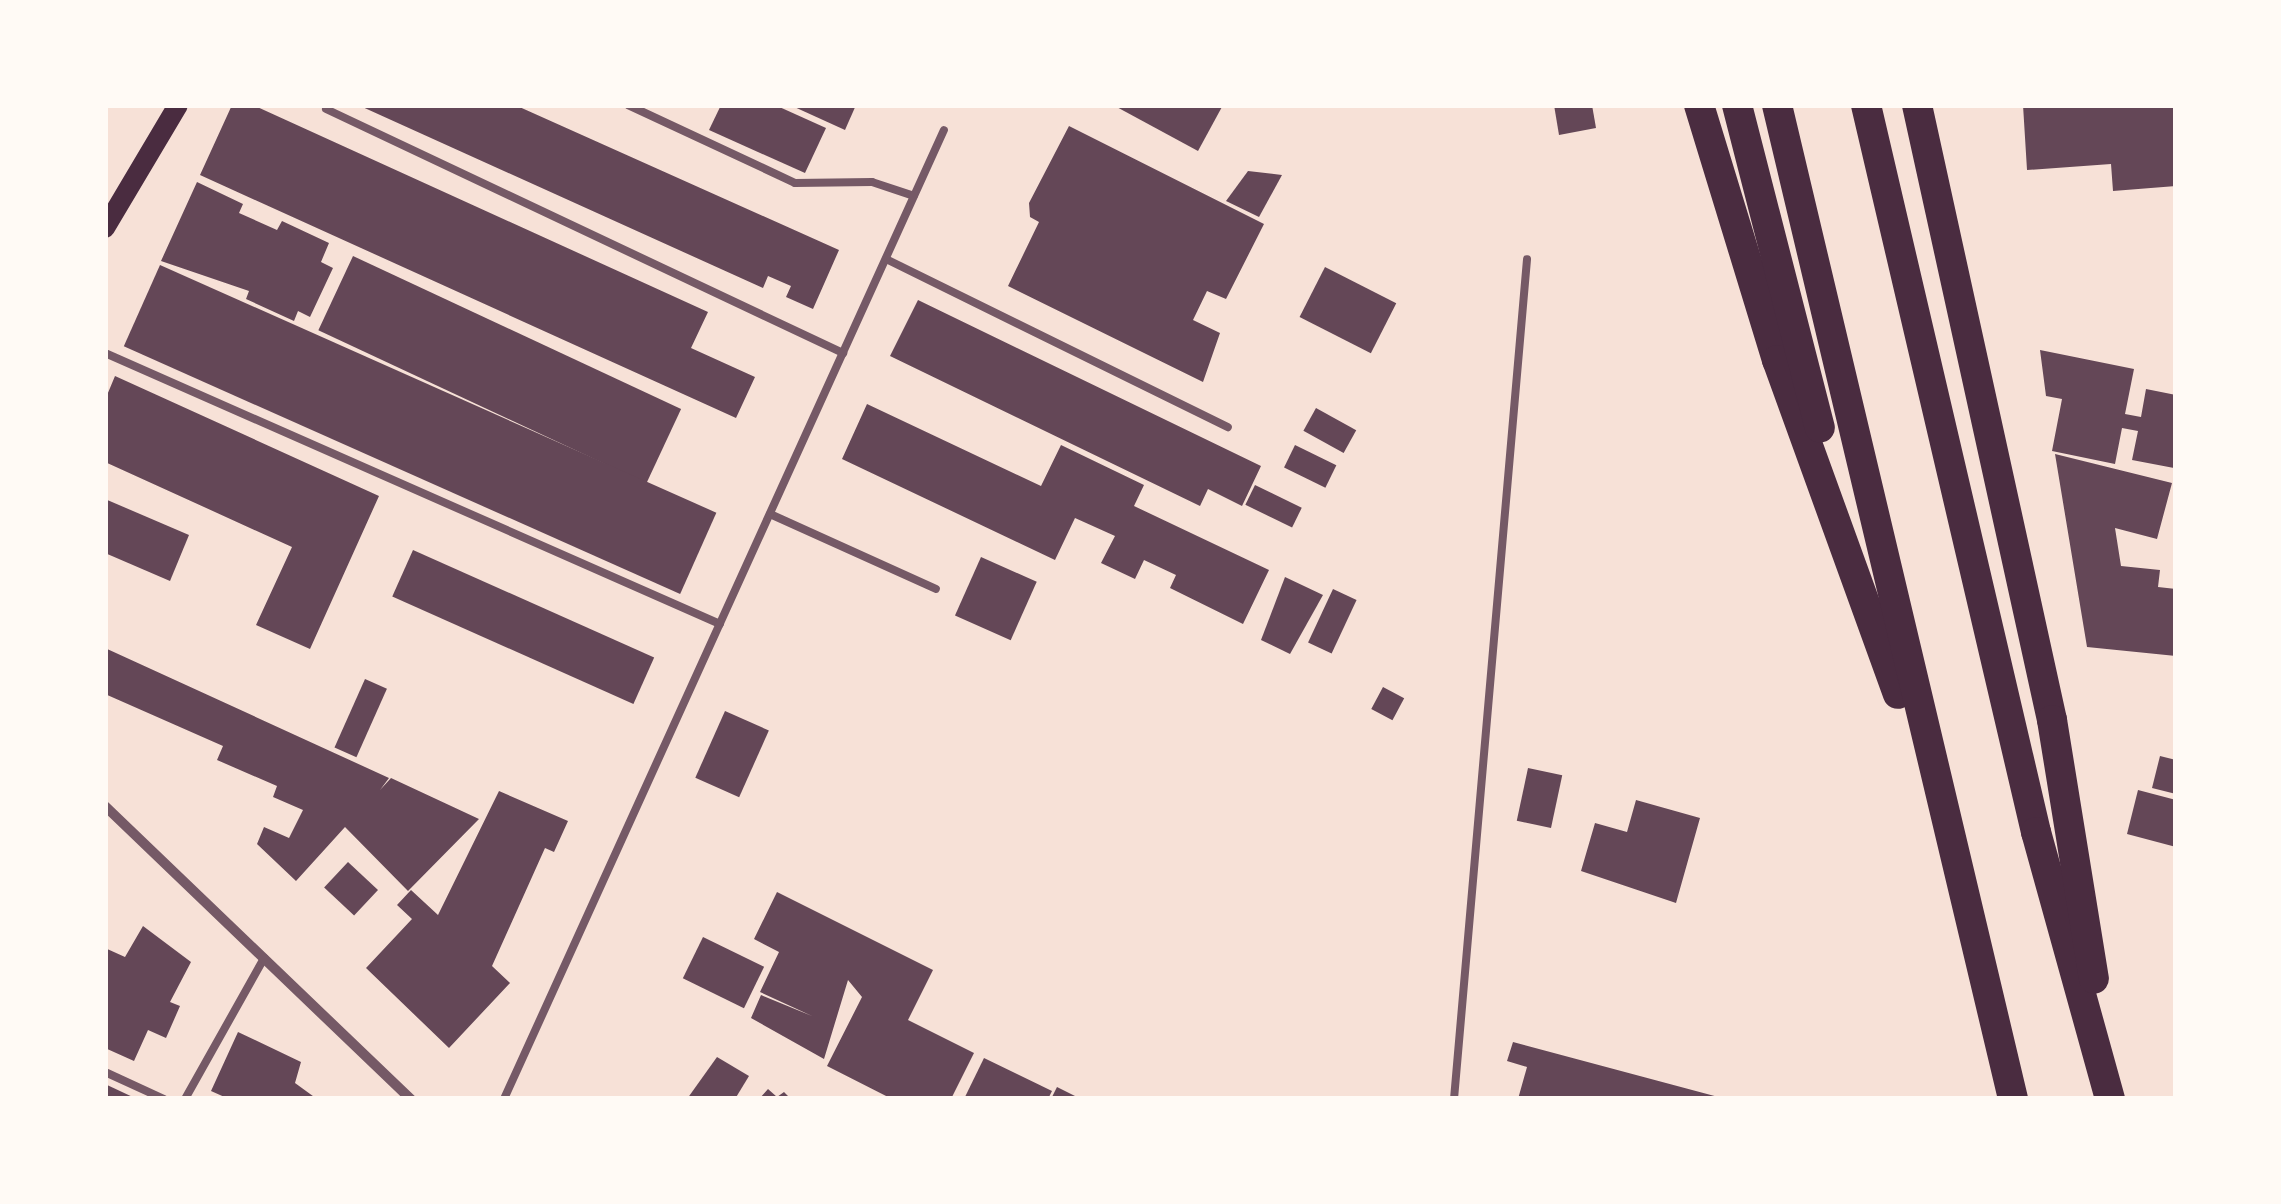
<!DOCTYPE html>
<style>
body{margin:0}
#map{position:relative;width:2281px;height:1204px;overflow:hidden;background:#f7e1d7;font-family:"Roboto Condensed",sans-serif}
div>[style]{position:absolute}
.building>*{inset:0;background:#644757;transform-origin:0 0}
.service>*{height:8px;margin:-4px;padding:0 4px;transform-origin:4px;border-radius:4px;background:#755966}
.minor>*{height:10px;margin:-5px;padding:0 5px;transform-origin:5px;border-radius:5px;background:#755966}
.secondary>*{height:20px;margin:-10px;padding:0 10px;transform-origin:10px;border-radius:10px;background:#4a2c40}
.motorway>*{height:30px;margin:-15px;padding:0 15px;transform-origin:15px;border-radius:15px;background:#4a2c40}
span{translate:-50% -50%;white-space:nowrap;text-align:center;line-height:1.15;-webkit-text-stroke:9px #fffaf5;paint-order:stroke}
.frame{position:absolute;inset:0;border:108px solid #fffaf5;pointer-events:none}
</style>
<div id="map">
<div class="building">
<i style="clip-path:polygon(232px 105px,253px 105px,708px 312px,691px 348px,755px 377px,736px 418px,200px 175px)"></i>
<i style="clip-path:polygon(358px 105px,515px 105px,839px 250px,813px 309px,786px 297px,791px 286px,768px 276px,763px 288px)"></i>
<i style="clip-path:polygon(721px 105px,775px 105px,826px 128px,805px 173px,709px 130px)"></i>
<i style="clip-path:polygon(790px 105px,856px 105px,845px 130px)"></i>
<i style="clip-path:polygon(1113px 105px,1223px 105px,1198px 151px)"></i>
<i style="clip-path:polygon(1554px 105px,1592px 105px,1596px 128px,1559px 135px)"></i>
<i style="clip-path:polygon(2023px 105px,2176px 105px,2176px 186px,2113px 191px,2111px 164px,2027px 170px)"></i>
<i style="clip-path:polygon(1069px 126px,1264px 224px,1226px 299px,1207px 291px,1193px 320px,1220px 333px,1203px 382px,1008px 286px,1039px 222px,1030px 217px,1029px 203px)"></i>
<i style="clip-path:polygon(1248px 171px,1282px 175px,1259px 217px,1226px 201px)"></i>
<i style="clip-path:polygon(197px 182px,243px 204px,239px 213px,277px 230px,282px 221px,329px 243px,321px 262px,333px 268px,310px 317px,298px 311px,294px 321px,246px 299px,249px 291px,161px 261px)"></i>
<i style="left:353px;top:256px;width:362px;height:82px;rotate:25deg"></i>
<i style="left:160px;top:265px;width:609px;height:89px;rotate:24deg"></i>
<i style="left:1325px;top:267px;width:80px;height:56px;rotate:27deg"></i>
<i style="clip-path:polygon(918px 300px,1261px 466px,1242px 506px,1208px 489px,1200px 506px,890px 356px)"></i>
<i style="clip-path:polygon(2040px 350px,2134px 369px,2125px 414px,2141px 417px,2146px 389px,2176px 395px,2174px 468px,2132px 460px,2138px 431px,2122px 428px,2115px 464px,2052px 451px,2062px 399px,2046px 396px)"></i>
<i style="clip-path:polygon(115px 376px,379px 496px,310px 649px,256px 625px,292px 547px,105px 462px,105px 400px)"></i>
<i style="clip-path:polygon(867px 404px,1041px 486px,1061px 445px,1144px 485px,1134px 506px,1269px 570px,1243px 624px,1170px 588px,1176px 575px,1144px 560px,1135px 579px,1101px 563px,1115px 536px,1075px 518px,1055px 560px,842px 459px)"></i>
<i style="left:1316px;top:408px;width:46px;height:26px;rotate:29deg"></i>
<i style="left:1295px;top:445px;width:46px;height:25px;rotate:26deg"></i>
<i style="clip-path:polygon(2055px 454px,2172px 483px,2157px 539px,2115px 528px,2121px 566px,2160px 570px,2158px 587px,2176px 589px,2176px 656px,2087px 647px)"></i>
<i style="left:1255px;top:485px;width:52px;height:22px;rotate:26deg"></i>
<i style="clip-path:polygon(105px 499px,189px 535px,170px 581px,105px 553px)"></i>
<i style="left:413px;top:550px;width:264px;height:51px;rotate:24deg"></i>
<i style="left:981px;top:557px;width:61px;height:64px;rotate:24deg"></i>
<i style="clip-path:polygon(1285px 577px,1323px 595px,1290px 654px,1261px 640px)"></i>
<i style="left:1333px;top:589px;width:26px;height:59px;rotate:25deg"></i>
<i style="clip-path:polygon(105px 648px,389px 778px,380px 790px,391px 778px,479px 819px,408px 891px,345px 827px,296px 881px,257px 844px,264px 827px,289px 838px,303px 810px,273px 797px,277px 786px,217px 760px,223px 746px,105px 694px)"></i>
<i style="left:365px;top:679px;width:24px;height:75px;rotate:24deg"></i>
<i style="left:1383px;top:687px;width:24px;height:25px;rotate:28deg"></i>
<i style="left:725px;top:711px;width:48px;height:73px;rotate:24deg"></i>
<i style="clip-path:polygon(2160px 756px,2176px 760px,2176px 794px,2152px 788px)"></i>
<i style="left:1528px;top:768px;width:35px;height:54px;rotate:12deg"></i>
<i style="clip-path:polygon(2138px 790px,2176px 800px,2176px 847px,2127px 834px)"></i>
<i style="clip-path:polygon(499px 791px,568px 821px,554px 852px,545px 848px,492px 966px,510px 983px,449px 1048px,366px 968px,412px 919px,397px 905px,411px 890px,438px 915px)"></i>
<i style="clip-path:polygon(1636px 800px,1700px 818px,1676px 903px,1581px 871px,1595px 823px,1627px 832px)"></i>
<i style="left:348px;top:862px;width:41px;height:35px;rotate:43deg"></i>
<i style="clip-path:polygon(777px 892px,933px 970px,908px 1020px,974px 1053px,951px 1099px,892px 1099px,827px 1066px,862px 997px,848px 980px,824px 1059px,751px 1018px,761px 995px,812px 1016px,760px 992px,779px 952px,754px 939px)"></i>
<i style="clip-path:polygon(143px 926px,191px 962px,170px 1002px,180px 1006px,166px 1038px,148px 1030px,134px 1061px,105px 1048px,105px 948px,125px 957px)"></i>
<i style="left:703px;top:937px;width:68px;height:46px;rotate:26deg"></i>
<i style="clip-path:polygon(238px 1032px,301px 1062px,295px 1083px,317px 1099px,229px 1099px,211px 1091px)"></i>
<i style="clip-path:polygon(1513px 1042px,1722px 1098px,1722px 1099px,1518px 1099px,1527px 1067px,1507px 1061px)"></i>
<i style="clip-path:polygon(717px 1057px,749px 1076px,735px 1099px,687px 1099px)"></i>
<i style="clip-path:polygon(984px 1058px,1052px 1091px,1048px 1099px,964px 1099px)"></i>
<i style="clip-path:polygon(105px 1084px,137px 1099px,105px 1099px)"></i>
<i style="clip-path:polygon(1057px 1087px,1081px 1099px,1051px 1099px)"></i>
<i style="clip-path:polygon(768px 1089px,777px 1097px,784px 1092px,791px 1099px,759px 1099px)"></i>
</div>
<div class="service">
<i style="left:628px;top:105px;width:184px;rotate:25deg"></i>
<i style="left:795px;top:183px;width:77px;rotate:-0.7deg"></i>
<i style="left:872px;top:182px;width:44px;rotate:18.4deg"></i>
<i style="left:326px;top:109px;width:572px;rotate:25.27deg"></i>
<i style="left:886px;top:259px;width:381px;rotate:26.2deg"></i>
<i style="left:105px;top:353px;width:672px;rotate:23.78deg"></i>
<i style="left:770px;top:514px;width:182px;rotate:24.3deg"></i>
<i style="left:105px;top:1072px;width:65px;rotate:24.6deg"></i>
<i style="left:185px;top:1099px;width:162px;rotate:-60.7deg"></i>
<i style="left:504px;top:1099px;width:1064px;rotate:-65.58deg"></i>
<i style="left:1454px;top:1099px;width:843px;rotate:-85.03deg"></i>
</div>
<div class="minor">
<i style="left:105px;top:806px;width:424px;rotate:43.8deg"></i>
</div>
<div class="secondary">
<i style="left:105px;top:228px;width:143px;rotate:-59.3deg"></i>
</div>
<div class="motorway">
<i style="left:1699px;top:105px;width:267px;rotate:73deg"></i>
<i style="left:1777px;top:360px;width:355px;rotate:70.1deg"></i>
<i style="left:1737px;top:105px;width:333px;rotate:75.6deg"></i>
<i style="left:1777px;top:105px;width:1022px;rotate:76.64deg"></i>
<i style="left:1866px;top:105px;width:747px;rotate:76.84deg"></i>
<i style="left:2036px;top:832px;width:277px;rotate:74.5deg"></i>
<i style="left:1917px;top:105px;width:630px;rotate:77.62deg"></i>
<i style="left:2052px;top:720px;width:262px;rotate:80.8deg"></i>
</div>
<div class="frame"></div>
</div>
